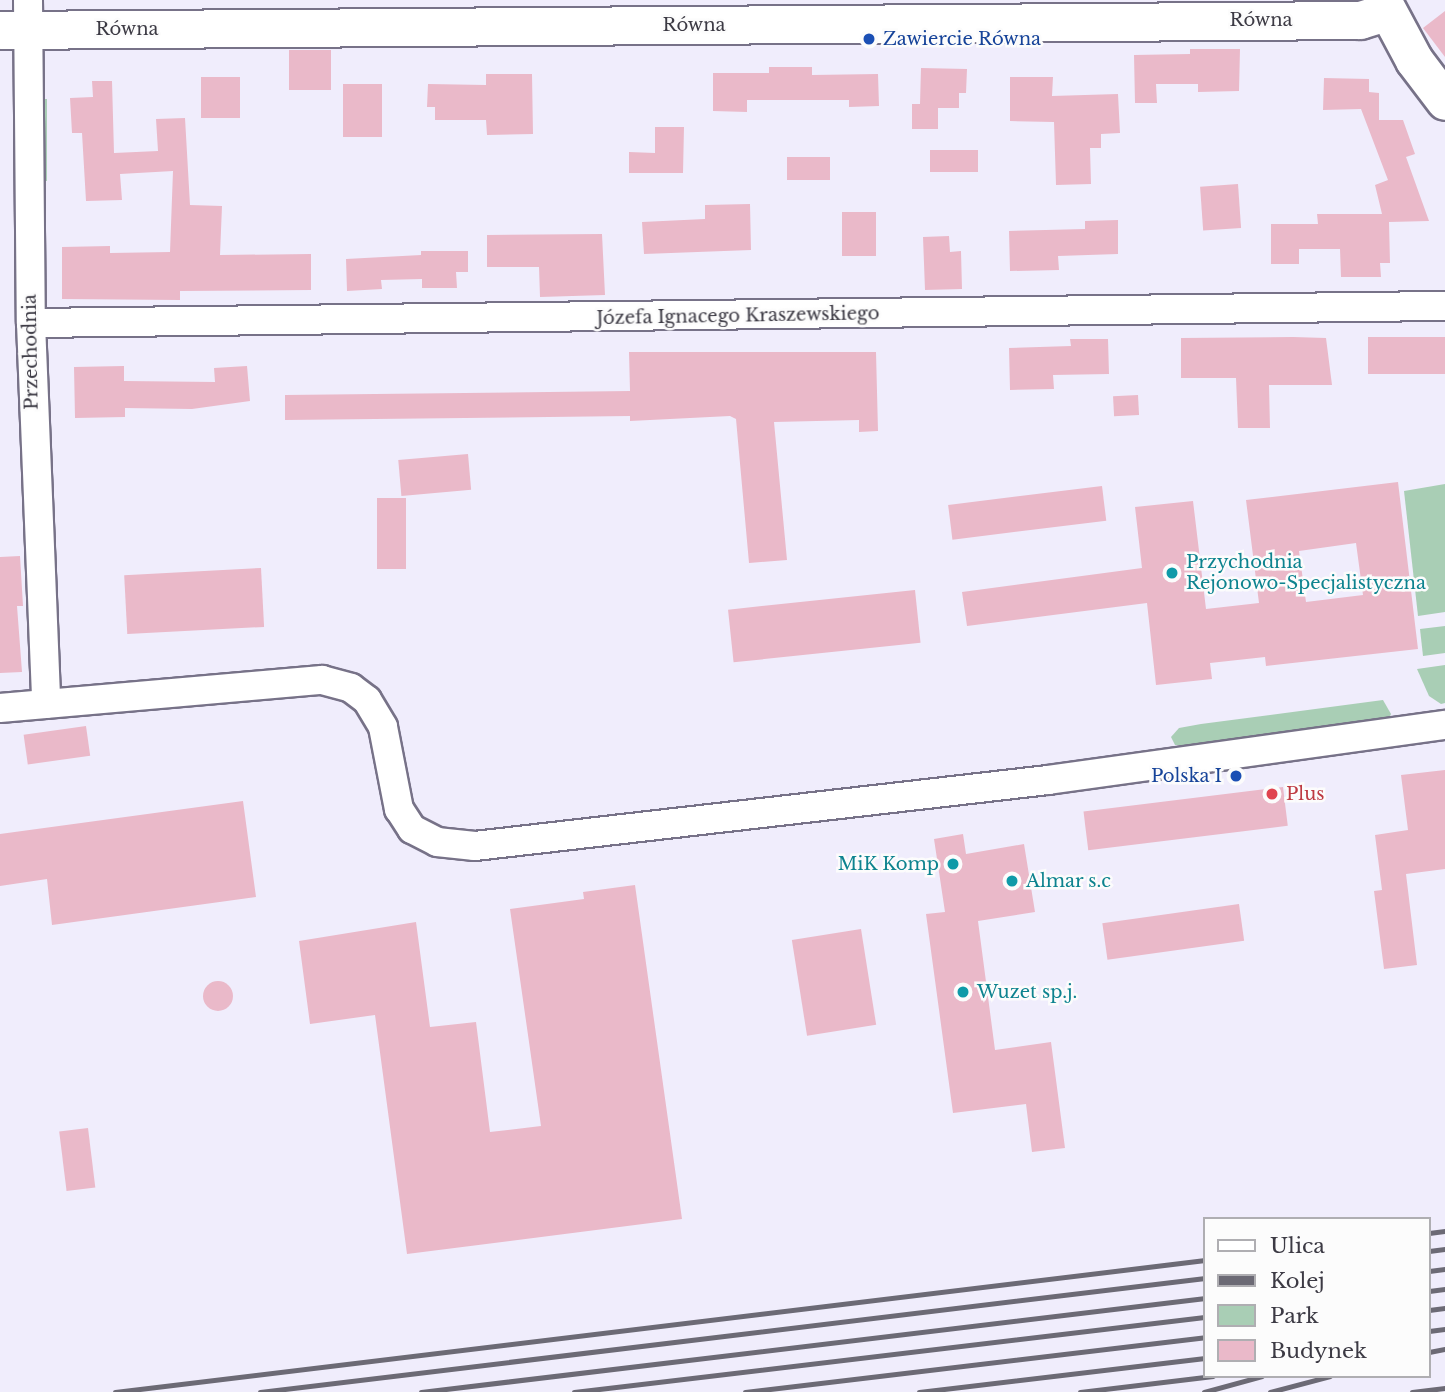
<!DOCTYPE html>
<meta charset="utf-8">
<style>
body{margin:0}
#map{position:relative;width:1445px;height:1392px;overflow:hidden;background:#f0edfc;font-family:"Libre Baskerville",serif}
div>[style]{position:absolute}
.green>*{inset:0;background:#a9ceb5;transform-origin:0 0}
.building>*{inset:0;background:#eab9c9;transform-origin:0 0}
.round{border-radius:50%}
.roads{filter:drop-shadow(2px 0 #777288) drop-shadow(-2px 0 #777288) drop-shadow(0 2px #777288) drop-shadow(0 -2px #777288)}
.minor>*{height:28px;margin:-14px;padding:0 14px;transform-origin:14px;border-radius:14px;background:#fff}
.tertiary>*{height:37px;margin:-18.5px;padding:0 18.5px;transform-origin:18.5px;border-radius:18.5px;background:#fff}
.rail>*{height:5px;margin:-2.5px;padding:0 2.5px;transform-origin:2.5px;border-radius:2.5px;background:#6c6a75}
.dots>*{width:19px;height:19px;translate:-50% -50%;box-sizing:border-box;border:4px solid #fcfcfc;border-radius:50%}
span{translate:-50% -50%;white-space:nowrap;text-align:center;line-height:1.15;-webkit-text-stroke:5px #fcfcfc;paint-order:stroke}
.street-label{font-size:18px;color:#3c3a44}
.transit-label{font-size:18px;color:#164399}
.left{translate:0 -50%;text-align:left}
.right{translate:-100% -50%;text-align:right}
.culture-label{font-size:18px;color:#0d838f}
.health-label{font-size:18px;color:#be3a42}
.legend{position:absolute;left:1203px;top:1217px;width:228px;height:161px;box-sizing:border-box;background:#fcfcfc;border:2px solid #afaeb2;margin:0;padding:9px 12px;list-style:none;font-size:21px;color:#3c3a44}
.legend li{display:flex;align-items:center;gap:14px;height:35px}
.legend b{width:35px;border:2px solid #afaeb2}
</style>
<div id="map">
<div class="green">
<i style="left:43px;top:99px;width:4px;height:82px"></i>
<i style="clip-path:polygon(1445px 484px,1445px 612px,1418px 616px,1404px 491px)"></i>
<i style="clip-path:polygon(1445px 626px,1445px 653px,1423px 656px,1420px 629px)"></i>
<i style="clip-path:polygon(1445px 665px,1445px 703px,1441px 704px,1429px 696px,1417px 669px)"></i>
<i style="clip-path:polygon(1383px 700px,1391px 714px,1388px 721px,1202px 745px,1175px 745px,1171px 737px,1179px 728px,1201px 724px)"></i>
</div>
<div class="building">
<i style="clip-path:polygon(1445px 11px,1445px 57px,1423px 28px)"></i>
<i style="clip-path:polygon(1190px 49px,1240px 49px,1239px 91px,1198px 92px,1198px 84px,1156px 84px,1157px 103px,1135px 103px,1134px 55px,1190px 54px)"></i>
<i style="left:289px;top:50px;width:42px;height:40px"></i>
<i style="clip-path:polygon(769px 67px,812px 67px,812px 75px,878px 74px,879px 106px,849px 107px,849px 100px,747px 100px,747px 112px,713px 111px,713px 73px,769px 73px)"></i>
<i style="clip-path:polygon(921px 68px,967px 69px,966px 93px,959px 93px,959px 108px,938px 108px,938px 129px,912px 129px,912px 104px,920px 104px)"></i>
<i style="clip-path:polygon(486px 74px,532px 74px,533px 134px,487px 135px,486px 120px,435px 120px,435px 107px,427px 107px,428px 84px,486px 85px)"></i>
<i style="left:201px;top:77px;width:39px;height:41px"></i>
<i style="clip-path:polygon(1010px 77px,1053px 77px,1052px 96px,1118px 94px,1120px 133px,1101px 134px,1101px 148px,1090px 148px,1091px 184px,1056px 185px,1054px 122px,1010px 121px)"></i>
<i style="clip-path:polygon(1324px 78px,1369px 79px,1369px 92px,1379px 93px,1379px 120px,1403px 120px,1415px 154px,1406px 157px,1429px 221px,1389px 222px,1390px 263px,1380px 263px,1381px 277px,1341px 277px,1340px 249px,1299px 249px,1299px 264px,1271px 264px,1271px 224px,1318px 224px,1317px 214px,1382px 214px,1375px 185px,1388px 180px,1361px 109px,1323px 110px)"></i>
<i style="clip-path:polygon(92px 81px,112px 81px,114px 153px,158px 151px,156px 119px,185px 118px,190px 205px,222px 206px,220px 255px,311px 254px,311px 290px,180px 291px,180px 300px,62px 299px,62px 247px,110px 246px,110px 253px,170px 252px,173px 171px,120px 174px,122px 200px,86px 201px,82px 133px,72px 133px,70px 98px,93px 97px)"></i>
<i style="left:343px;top:84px;width:39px;height:53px"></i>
<i style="clip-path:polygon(655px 127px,684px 127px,683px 173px,629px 173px,629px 152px,655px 153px)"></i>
<i style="left:978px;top:150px;width:22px;height:48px;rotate:90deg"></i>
<i style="left:787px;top:157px;width:43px;height:23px"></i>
<i style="left:1238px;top:184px;width:44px;height:38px;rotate:86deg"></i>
<i style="clip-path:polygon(750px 204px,751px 250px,644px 254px,642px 222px,705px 219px,705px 205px)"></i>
<i style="left:842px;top:212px;width:34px;height:44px"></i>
<i style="clip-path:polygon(1118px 220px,1118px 254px,1058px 256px,1059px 270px,1010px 271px,1009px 231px,1085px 229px,1085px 221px)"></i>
<i style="clip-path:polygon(602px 234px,605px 295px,540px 297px,539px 267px,487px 267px,487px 235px)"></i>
<i style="clip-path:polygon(949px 236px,950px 252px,961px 251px,962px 289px,925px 290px,923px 237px)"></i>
<i style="clip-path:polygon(421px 251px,468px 251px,468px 272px,456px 272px,457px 288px,422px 288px,422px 279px,381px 280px,382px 289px,347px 291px,346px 259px,421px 255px)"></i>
<i style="clip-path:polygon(1293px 337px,1326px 338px,1332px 385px,1269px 385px,1270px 428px,1238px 428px,1236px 378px,1181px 378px,1181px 338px)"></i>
<i style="left:1368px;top:337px;width:77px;height:37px"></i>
<i style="clip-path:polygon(1070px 339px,1108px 339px,1109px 374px,1053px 375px,1054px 389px,1010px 390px,1009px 348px,1071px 346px)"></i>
<i style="clip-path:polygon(629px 352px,876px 352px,878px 431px,859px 432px,859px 420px,774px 422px,787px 560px,749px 563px,736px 419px,730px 416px,630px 421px,630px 416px,285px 420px,285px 395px,630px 391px)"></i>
<i style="clip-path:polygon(124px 366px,124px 381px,215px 382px,214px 368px,247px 366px,250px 401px,192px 409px,125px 408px,125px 417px,75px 418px,74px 367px)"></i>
<i style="left:1138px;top:395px;width:20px;height:25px;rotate:87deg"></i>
<i style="left:468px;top:454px;width:36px;height:70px;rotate:85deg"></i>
<i style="clip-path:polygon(evenodd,1398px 482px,1418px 649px,1266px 666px,1265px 657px,1210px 663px,1212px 679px,1156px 685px,1147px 603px,967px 626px,962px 592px,1142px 568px,1135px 507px,1193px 501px,1206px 609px,1259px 603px,1246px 500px,1398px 482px,1356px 543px,1363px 595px,1306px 602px,1299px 551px,1356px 543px)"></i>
<i style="left:1102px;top:486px;width:35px;height:155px;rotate:83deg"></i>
<i style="left:377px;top:498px;width:29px;height:71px"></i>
<i style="clip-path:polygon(20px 556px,23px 606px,17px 606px,22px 672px,0 673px,0 557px)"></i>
<i style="left:261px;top:568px;width:59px;height:137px;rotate:87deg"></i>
<i style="left:915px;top:590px;width:53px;height:188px;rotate:84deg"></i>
<i style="left:86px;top:726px;width:30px;height:63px;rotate:82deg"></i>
<i style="clip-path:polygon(1445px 770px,1445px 869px,1406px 874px,1417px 965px,1384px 969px,1374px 891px,1382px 890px,1375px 835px,1408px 830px,1401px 775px)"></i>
<i style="left:1283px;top:787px;width:39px;height:201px;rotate:83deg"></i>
<i style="clip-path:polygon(243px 801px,256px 897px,52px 925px,47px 879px,0 886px,0 834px)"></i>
<i style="clip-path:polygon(963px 834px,966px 854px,1024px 844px,1035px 912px,978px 921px,995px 1050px,1051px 1042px,1065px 1148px,1032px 1152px,1026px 1104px,953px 1113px,926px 914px,945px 912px,934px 839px)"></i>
<i style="clip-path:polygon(635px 885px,682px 1219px,407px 1254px,375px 1015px,310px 1024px,299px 941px,416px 922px,430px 1027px,476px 1022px,490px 1132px,541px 1126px,510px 909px,584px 899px,583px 892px)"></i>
<i style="left:1239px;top:904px;width:37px;height:138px;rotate:82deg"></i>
<i style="left:861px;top:929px;width:97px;height:70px;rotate:81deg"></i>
<i class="round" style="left:203px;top:981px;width:30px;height:30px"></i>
<i style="left:88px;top:1128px;width:60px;height:29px;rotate:83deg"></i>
</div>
<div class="roads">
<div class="minor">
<i style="left:28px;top:0;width:323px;rotate:89.5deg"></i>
<i style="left:31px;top:323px;width:381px;rotate:87.7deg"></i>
<i style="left:31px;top:323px;width:1414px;rotate:-0.69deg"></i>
<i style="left:0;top:708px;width:323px;rotate:-5deg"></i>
<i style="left:322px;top:680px;width:30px;rotate:15deg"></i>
<i style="left:351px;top:688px;width:20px;rotate:37deg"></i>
<i style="left:367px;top:700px;width:31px;rotate:59deg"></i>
<i style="left:383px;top:727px;width:84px;rotate:79deg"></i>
<i style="left:399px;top:809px;width:24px;rotate:57deg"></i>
<i style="left:412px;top:829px;width:28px;rotate:27deg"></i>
<i style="left:437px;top:842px;width:38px;rotate:6deg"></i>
<i style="left:475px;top:846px;width:577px;rotate:-6.57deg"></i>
<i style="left:1048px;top:780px;width:401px;rotate:-7.9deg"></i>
</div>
<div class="tertiary">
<i style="left:1382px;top:0;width:68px;rotate:61.9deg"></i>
<i style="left:1414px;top:60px;width:51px;rotate:52.9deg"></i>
<i style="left:0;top:30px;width:1360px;rotate:-0.42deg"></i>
<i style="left:1360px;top:20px;width:28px;rotate:-17deg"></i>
</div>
</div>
<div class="rail">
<i style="left:1429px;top:1233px;width:16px;rotate:-7deg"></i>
<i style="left:1429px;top:1251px;width:16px;rotate:-7deg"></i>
<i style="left:1429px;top:1271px;width:16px;rotate:-7deg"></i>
<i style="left:1429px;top:1291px;width:16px;rotate:-7deg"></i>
<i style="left:1429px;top:1310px;width:16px;rotate:-7deg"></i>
<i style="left:1429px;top:1331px;width:16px;rotate:-7deg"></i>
<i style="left:1429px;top:1352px;width:16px;rotate:-11deg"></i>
<i style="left:115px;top:1392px;width:1098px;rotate:-6.9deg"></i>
<i style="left:260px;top:1392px;width:952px;rotate:-6.88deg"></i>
<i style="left:421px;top:1392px;width:790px;rotate:-6.84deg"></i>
<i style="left:574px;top:1392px;width:635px;rotate:-6.78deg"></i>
<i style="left:745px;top:1392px;width:463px;rotate:-6.8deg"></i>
<i style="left:919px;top:1392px;width:288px;rotate:-6.8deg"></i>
<i style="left:1080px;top:1392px;width:134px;rotate:-6.9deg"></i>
<i style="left:1204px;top:1392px;width:60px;rotate:-15.4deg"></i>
<i style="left:1270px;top:1392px;width:62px;rotate:-14.9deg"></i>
<i style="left:1412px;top:1392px;width:33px;rotate:-7deg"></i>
</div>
<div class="dots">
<i style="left:869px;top:39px;background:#1a4fb4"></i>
<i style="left:1172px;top:573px;background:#0f9aa8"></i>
<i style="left:1236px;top:776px;background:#1a4fb4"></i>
<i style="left:1272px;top:794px;background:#e0444e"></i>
<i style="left:953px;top:864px;background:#0f9aa8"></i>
<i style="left:1012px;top:881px;background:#0f9aa8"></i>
<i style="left:963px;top:992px;background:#0f9aa8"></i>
</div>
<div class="street-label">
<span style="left:1261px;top:20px">Równa</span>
<span style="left:694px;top:25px">Równa</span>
<span style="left:127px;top:29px">Równa</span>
<span style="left:738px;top:316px;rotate:-1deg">Józefa Ignacego Kraszewskiego</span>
<span style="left:31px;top:352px;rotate:-91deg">Przechodnia</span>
</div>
<div class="transit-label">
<span class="left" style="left:883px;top:39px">Zawiercie Równa</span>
<span class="right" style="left:1222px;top:776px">Polska I</span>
</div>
<div class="culture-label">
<span class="left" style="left:1186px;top:573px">Przychodnia<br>Rejonowo-Specjalistyczna</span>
<span class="right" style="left:939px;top:864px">MiK Komp</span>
<span class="left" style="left:1026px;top:881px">Almar s.c</span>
<span class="left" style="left:977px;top:992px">Wuzet sp.j.</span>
</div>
<div class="health-label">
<span class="left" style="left:1286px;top:794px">Plus</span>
</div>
<ul class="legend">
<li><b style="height:9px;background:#fff"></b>Ulica</li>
<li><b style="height:9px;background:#6c6a75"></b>Kolej</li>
<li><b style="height:19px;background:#a9ceb5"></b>Park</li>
<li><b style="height:19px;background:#eab9c9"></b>Budynek</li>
</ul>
</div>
